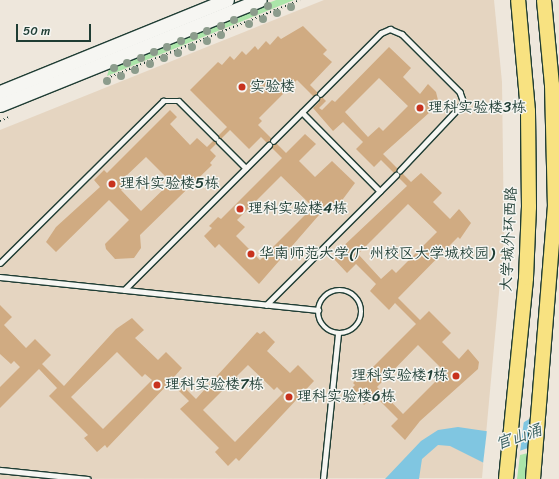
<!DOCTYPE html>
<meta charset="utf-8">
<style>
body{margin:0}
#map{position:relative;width:559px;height:479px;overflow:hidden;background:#eee7dc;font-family:Sriracha,"LXGW WenKai TC",sans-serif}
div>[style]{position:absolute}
.built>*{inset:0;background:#e5d5c1}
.green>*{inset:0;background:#abe5a9}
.water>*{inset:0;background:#80c6e1}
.pier>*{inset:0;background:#eee7dc}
.building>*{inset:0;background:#d0ab82}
.path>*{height:2px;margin-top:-1px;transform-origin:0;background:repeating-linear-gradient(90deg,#1f3d34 0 1px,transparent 0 4px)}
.roads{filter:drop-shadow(1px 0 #1f3d34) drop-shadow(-1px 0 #1f3d34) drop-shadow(0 1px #1f3d34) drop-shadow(0 -1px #1f3d34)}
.lane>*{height:4.5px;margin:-2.25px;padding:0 2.25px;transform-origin:2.25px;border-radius:2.25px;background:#f6f6f2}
.lane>.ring{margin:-2.25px;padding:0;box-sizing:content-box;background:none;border:4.5px solid #f6f6f2;border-radius:50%}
.secondary>*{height:13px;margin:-6.5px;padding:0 6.5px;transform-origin:6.5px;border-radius:6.5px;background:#f6f6f2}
.primary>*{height:14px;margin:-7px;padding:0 7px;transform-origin:7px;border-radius:7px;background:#f8e281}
.trees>*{width:8px;height:8px;margin:-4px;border-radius:50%;background:#8c9c8c}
.dots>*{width:11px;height:11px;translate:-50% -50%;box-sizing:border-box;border:2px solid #f6f6f2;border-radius:50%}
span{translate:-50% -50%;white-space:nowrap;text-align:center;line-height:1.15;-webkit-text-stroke:3px #f6f6f2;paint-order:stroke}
.poi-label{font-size:15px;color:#1f3d34}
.left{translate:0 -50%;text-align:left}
.right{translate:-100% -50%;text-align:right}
.street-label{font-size:15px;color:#1f3d34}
.water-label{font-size:16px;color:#375f5f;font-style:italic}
.scale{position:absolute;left:16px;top:24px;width:75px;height:18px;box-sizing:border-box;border:2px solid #1f3d34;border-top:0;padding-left:5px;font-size:12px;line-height:14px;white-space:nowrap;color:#1f3d34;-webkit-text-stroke:3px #f6f6f2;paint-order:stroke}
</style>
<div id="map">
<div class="built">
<i style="clip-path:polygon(324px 0,494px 0,502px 82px,504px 238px,482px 478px,0 479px,0 130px)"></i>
</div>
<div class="green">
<i style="clip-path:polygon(276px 0,294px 0,107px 76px,110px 66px)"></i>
<i style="clip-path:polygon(528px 453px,526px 479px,517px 479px,520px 455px)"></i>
</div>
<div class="water">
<i style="clip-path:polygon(544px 410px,537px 445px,484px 463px,450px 446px,438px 445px,422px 459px,419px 479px,385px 479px,421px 441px,438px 430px,458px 427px,492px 432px,521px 424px)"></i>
</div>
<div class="pier">
<i style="clip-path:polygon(559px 403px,559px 441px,538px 447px,543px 408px)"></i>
<i style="clip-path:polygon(524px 420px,520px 452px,483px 464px,487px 430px)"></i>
</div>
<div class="building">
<i style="clip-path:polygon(evenodd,303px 26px,327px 50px,323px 54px,332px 62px,310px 85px,326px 101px,319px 108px,322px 110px,332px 100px,335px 102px,389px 47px,411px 68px,403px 77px,420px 94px,428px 84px,436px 92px,439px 104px,383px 154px,411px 182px,421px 173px,442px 193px,433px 202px,450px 219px,459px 209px,471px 223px,460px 239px,458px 237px,398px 298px,420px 320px,429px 311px,451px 333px,442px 342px,459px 359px,468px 349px,479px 362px,478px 369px,420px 421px,405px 440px,391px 426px,398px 419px,374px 395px,364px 405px,351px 389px,355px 385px,353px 383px,363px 373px,365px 375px,416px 324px,395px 303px,389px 310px,370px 291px,376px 284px,356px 264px,347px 273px,334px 259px,338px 255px,336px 253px,407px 186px,381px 160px,374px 167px,356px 149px,363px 142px,343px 122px,333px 131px,313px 108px,319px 102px,297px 80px,259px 118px,262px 121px,258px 125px,286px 153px,305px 134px,316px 144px,299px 161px,315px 177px,332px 161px,355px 183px,340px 203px,337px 201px,319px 215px,259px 284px,219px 244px,215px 248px,204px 236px,212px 228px,209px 226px,218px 217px,221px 219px,282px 158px,261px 137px,249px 149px,230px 130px,210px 150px,216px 156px,210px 163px,212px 165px,140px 235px,141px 248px,134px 258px,115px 259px,106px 249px,105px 244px,129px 220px,109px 200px,56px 252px,46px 242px,56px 227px,100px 187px,94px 180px,104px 170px,107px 173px,170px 110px,177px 117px,170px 124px,190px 145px,197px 138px,207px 147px,227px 127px,190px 90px,218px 62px,222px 65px,230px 56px,234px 60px,242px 51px,246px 55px,255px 46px,258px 50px,266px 41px,270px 45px,278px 36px,281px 39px,303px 26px,379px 78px,408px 106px,383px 131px,379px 127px,368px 137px,345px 112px,379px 78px,303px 26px,146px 157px,171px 182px,141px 211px,121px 190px,129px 182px,125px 177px,146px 157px,303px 26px,281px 176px,313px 207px,260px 260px,236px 236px,245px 227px,237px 220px,281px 176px,303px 26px,408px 204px,437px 232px,396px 273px,392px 269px,381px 279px,358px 254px,408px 204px,303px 26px,418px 345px,445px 372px,403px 414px,377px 387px,418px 345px)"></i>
<i style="clip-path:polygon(evenodd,0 305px,12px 317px,4px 325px,26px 348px,35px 339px,51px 355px,42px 364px,64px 386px,116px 329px,132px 318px,144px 330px,135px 338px,158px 360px,166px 352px,182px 368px,174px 377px,196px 399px,257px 332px,260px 334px,264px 331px,275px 342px,267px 351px,290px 373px,298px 365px,314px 381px,239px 461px,236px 458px,228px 466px,215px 452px,219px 448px,180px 409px,189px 401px,170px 382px,107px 448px,105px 445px,97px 452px,84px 438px,88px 435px,49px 396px,57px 388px,39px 369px,0 408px,0 387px,20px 367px,14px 361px,11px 364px,0 354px,0 305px,117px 352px,142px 377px,145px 374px,152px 380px,103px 429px,71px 397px,117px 352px,0 305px,248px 365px,274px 390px,277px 387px,283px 393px,235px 442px,203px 410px,248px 365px)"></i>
</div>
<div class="path">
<i style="left:107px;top:78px;width:208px;rotate:-22deg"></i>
<i style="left:0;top:121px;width:10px;rotate:-24deg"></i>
</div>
<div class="roads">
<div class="lane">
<i style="left:320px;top:94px;width:86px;rotate:-45deg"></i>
<i style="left:381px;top:33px;width:10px;rotate:-24deg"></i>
<i style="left:390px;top:29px;width:13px;rotate:23deg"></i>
<i style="left:402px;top:34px;width:82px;rotate:45deg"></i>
<i style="left:460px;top:92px;width:12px;rotate:70deg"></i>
<i style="left:464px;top:103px;width:93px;rotate:133.3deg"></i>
<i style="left:302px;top:112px;width:111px;rotate:45.4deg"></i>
<i style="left:219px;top:141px;width:38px;rotate:45deg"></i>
<i style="left:273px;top:141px;width:61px;rotate:-45deg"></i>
<i style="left:0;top:263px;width:230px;rotate:-44.8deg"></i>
<i style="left:163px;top:101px;width:16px"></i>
<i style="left:179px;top:101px;width:52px;rotate:45deg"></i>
<i style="left:0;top:277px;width:320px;rotate:5.9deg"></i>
<i style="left:124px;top:290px;width:205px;rotate:-45deg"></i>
<i class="ring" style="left:318px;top:290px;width:39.5px;height:39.5px"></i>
<i style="left:266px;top:305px;width:184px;rotate:-45deg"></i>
<i style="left:0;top:470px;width:88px;rotate:5.8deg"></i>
<i style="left:323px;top:479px;width:146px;rotate:-84.1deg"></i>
</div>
<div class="secondary">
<i style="left:0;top:92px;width:245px;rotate:-22.1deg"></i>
<i style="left:0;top:105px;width:280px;rotate:-22deg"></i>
</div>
<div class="primary">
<i style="left:506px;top:479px;width:202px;rotate:-84.3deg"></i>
<i style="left:526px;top:278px;width:71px;rotate:-87.6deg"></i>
<i style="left:529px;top:207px;width:96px;rotate:-90.6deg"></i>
<i style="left:528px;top:111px;width:111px;rotate:-95.1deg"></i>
<i style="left:533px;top:479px;width:273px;rotate:-85.4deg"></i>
<i style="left:555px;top:207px;width:122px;rotate:-91.4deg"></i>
<i style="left:552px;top:85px;width:85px;rotate:-95.4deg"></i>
</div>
</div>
<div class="trees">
<i style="left:268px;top:6px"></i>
<i style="left:291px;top:7px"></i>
<i style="left:254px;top:12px"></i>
<i style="left:277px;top:13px"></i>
<i style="left:263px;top:19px"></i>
<i style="left:234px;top:20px"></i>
<i style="left:249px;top:24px"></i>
<i style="left:221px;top:26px"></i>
<i style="left:207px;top:31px"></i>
<i style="left:221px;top:35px"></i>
<i style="left:194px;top:36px"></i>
<i style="left:181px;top:41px"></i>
<i style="left:207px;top:41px"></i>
<i style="left:167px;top:47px"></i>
<i style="left:192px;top:47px"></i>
<i style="left:154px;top:52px"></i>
<i style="left:178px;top:53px"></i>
<i style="left:141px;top:58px"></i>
<i style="left:164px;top:58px"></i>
<i style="left:127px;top:63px"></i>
<i style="left:150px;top:64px"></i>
<i style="left:114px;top:68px"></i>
<i style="left:135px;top:70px"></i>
<i style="left:121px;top:76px"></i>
<i style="left:107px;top:81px"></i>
</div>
<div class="dots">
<i style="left:242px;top:87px;background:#c8321e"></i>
<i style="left:420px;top:108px;background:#c8321e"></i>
<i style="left:112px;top:184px;background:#c8321e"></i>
<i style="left:240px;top:209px;background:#c8321e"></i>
<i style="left:251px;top:254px;background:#c8321e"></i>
<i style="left:456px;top:376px;background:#c8321e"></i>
<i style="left:157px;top:385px;background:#c8321e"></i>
<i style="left:289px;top:397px;background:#c8321e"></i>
</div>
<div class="poi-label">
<span class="left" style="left:250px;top:87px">实验楼</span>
<span class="left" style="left:428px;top:108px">理科实验楼3栋</span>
<span class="left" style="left:120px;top:184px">理科实验楼5栋</span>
<span class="left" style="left:248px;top:209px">理科实验楼4栋</span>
<span class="left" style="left:259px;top:254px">华南师范大学(广州校区大学城校园)</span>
<span class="right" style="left:448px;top:376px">理科实验楼1栋</span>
<span class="left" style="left:165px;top:385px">理科实验楼7栋</span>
<span class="left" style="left:297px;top:397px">理科实验楼6栋</span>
</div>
<div class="street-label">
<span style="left:509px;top:239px;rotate:-87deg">大学城外环西路</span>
</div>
<div class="water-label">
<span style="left:519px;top:437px;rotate:-19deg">官山涌</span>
</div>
<div class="scale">50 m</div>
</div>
